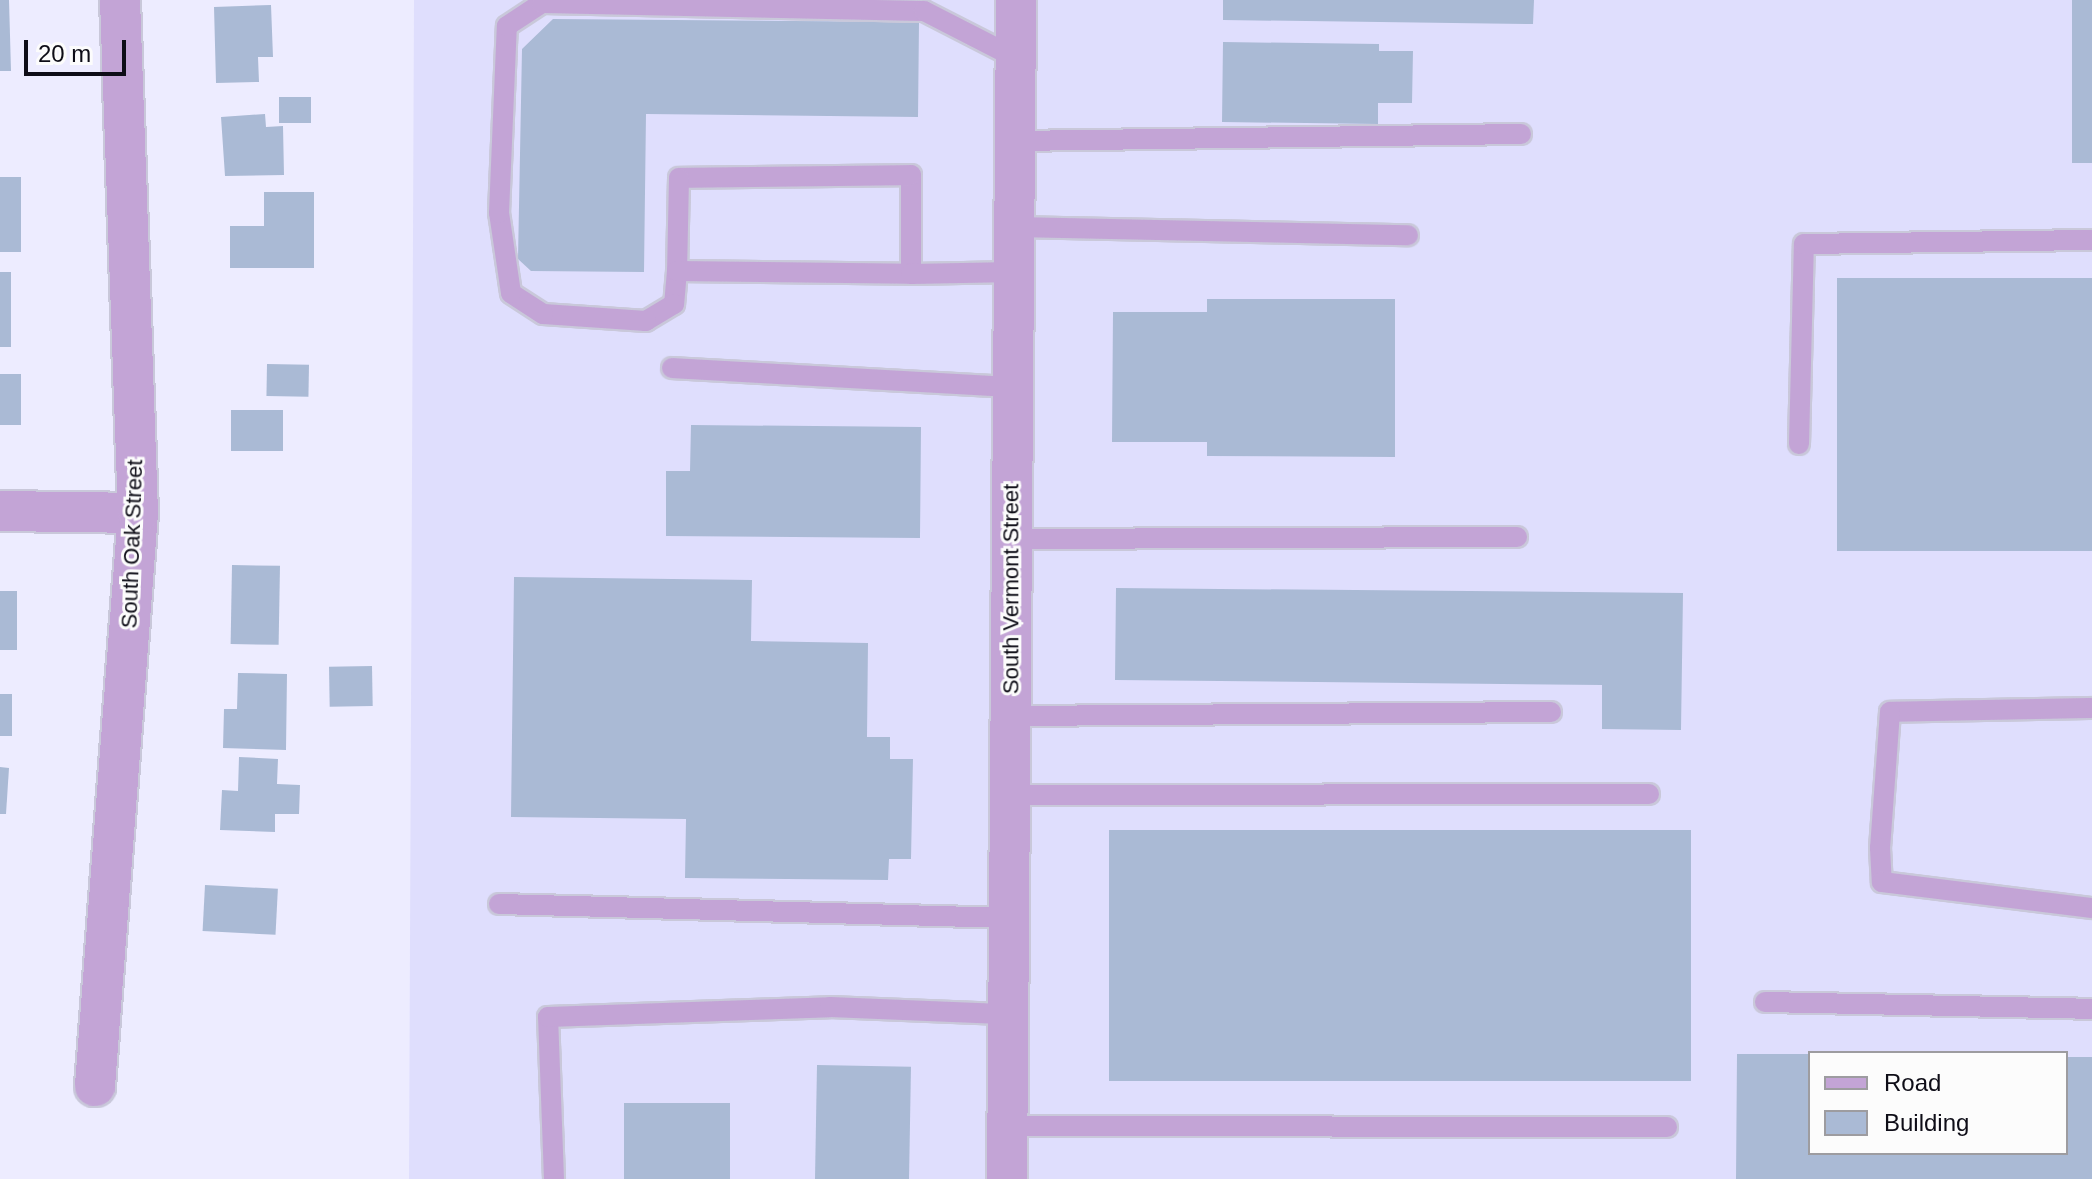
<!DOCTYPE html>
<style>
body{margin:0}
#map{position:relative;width:2092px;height:1179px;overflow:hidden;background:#edecff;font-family:Helvetica,sans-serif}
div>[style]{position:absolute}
.built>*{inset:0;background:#dfdefd}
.building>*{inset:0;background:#aabad5;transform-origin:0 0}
.roads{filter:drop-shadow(2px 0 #c9c8da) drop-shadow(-2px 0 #c9c8da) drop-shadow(0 2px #c9c8da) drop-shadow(0 -2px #c9c8da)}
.service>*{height:20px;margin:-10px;padding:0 10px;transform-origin:10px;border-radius:10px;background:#c3a4d6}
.minor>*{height:40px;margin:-20px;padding:0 20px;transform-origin:20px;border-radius:20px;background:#c3a4d6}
span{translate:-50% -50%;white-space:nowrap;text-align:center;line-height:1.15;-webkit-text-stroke:6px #fcfcfc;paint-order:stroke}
.street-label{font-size:22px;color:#0e0d17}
.legend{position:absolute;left:1808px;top:1051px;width:260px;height:104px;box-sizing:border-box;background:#fcfcfc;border:2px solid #9d9ca0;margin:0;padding:10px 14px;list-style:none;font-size:24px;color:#0e0d17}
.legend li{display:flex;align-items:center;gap:16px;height:40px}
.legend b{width:40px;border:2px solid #9d9ca0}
.scale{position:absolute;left:24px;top:40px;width:102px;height:36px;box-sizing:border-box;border:4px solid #0e0d17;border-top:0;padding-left:10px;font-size:24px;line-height:28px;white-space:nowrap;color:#0e0d17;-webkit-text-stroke:6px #fcfcfc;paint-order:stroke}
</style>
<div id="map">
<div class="built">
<i style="clip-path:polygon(evenodd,414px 0,2092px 0,2092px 1179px,409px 1179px,414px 0,1810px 1053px,2066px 1053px,2066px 1153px,1810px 1153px,1810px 1053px)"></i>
</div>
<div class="building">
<i style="clip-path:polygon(0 0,9px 0,11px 71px,0 71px)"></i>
<i style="clip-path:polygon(1223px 0,1534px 0,1533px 24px,1223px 20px)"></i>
<i style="left:2072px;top:0;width:20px;height:163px"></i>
<i style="clip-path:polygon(271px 5px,273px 57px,258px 57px,259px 82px,216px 83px,214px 7px)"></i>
<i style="clip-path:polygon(553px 19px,919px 22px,918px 117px,646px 114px,644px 272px,531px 271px,518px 259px,522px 49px)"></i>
<i style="clip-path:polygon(1223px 42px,1379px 44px,1379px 51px,1413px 51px,1412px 103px,1378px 103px,1378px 124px,1222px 122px)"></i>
<i style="left:279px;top:97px;width:32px;height:26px"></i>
<i style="clip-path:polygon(265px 114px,266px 127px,283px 126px,284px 175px,225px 176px,221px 117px)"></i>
<i style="left:0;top:177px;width:21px;height:75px"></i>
<i style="clip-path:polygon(264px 192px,314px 192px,314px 268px,230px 268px,230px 226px,264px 226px)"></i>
<i style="left:0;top:272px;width:11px;height:75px"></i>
<i style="left:1837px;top:278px;width:255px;height:273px"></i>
<i style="clip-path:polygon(1207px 299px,1395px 299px,1395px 457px,1207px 456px,1207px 442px,1112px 442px,1113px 312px,1207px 312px)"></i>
<i style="left:267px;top:364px;width:42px;height:32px;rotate:1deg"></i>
<i style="left:0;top:374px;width:21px;height:51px"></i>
<i style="left:283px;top:410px;width:41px;height:52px;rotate:90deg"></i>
<i style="clip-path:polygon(691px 425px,921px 427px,920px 538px,666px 536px,666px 471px,690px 471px)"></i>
<i style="left:232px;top:565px;width:48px;height:79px;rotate:1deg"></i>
<i style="clip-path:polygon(514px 577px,752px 580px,751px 641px,868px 643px,867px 737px,890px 737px,890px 759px,913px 759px,911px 859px,889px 859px,888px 880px,685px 878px,686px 819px,511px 817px)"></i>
<i style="clip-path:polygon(1116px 588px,1683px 593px,1681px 730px,1602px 729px,1602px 685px,1115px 680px)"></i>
<i style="left:0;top:591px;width:17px;height:59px"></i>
<i style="left:372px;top:666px;width:40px;height:43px;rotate:89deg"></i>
<i style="clip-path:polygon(238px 673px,287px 674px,286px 750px,223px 748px,224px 709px,237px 709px)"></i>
<i style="left:0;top:694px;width:12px;height:42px"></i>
<i style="clip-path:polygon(239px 757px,278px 759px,277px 784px,300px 785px,299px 814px,275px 814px,275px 832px,220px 830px,222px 790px,238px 791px)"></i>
<i style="clip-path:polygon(0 767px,9px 768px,6px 814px,0 814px)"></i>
<i style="left:1109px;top:830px;width:582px;height:251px"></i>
<i style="left:205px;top:885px;width:73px;height:46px;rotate:3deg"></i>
<i style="clip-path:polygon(1737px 1054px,1810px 1054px,1810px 1153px,2066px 1153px,2066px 1057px,2092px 1057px,2092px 1179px,1736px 1179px)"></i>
<i style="left:817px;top:1065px;width:94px;height:114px;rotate:1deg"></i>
<i style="left:624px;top:1103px;width:106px;height:76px"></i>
</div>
<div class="roads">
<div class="service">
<i style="left:1015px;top:141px;width:506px;rotate:-0.79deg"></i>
<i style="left:1014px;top:227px;width:394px;rotate:1.2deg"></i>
<i style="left:677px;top:271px;width:33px;rotate:95deg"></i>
<i style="left:674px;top:304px;width:33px;rotate:149deg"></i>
<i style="left:646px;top:321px;width:103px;rotate:-176.1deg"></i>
<i style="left:543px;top:314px;width:38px;rotate:-147deg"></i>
<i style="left:511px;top:293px;width:81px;rotate:-98.5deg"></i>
<i style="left:499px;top:213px;width:187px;rotate:-87.6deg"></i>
<i style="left:507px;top:26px;width:42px;rotate:-33.3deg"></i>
<i style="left:542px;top:3px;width:382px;rotate:1.2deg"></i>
<i style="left:924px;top:11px;width:103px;rotate:27.1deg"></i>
<i style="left:911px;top:274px;width:99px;rotate:-90deg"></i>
<i style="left:911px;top:175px;width:232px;rotate:179.3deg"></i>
<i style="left:679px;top:178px;width:93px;rotate:91.2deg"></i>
<i style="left:677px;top:271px;width:234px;rotate:0.7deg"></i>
<i style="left:911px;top:274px;width:103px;rotate:-1.1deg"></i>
<i style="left:672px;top:368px;width:342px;rotate:3.2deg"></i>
<i style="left:1799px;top:444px;width:200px;rotate:-88.6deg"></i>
<i style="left:1804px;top:244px;width:288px;rotate:-0.8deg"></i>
<i style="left:1012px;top:539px;width:505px;rotate:-0.23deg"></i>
<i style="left:2092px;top:708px;width:202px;rotate:178.9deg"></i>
<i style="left:1890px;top:712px;width:136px;rotate:94.2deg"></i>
<i style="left:1880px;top:848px;width:34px;rotate:87deg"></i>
<i style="left:1882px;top:882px;width:212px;rotate:7.1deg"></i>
<i style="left:1010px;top:716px;width:541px;rotate:-0.42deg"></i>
<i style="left:1010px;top:795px;width:639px;rotate:-0.09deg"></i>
<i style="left:499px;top:904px;width:510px;rotate:1.57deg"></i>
<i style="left:1765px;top:1002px;width:327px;rotate:1.2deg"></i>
<i style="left:1008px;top:1126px;width:659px;rotate:0.09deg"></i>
<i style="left:554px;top:1179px;width:162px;rotate:-92.1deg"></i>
<i style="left:548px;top:1017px;width:282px;rotate:-2deg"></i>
<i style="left:830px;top:1007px;width:178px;rotate:2.3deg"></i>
</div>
<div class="minor">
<i style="left:0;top:511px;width:138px;rotate:0.8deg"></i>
<i style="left:95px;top:1086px;width:575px;rotate:-85.71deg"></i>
<i style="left:138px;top:513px;width:513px;rotate:-92.01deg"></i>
<i style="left:1007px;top:1179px;width:1179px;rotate:-89.56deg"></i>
</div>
</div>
<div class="street-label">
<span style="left:132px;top:544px;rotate:-88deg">South Oak Street</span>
<span style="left:1011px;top:589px;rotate:-90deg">South Vermont Street</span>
</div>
<ul class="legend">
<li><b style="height:10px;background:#c3a4d6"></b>Road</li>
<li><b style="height:22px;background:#aabad5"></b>Building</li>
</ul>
<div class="scale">20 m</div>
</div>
